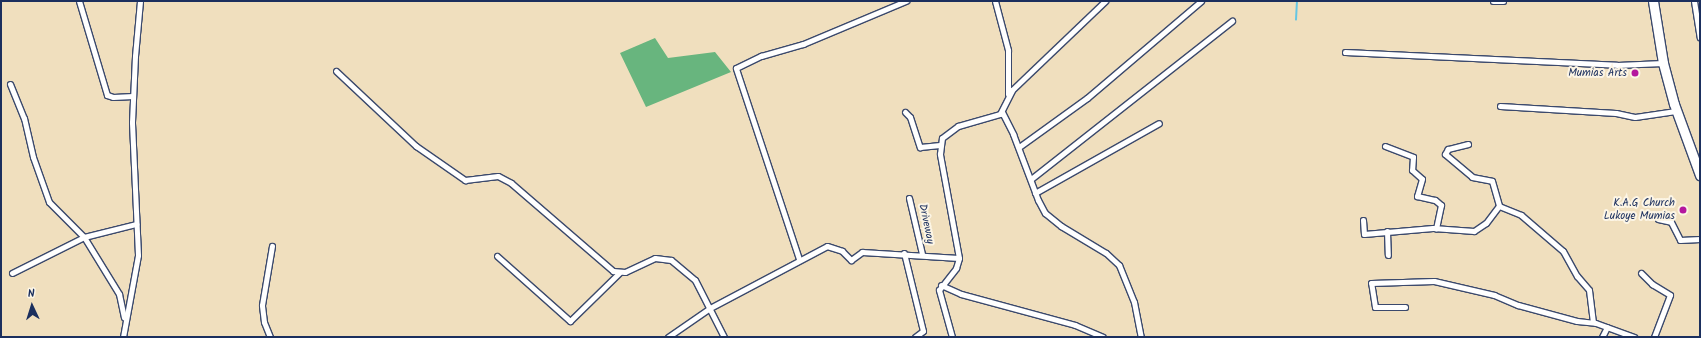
<!DOCTYPE html>
<style>
body{margin:0}
#map{position:relative;width:1701px;height:338px;overflow:hidden;background:#f0dfbe;font-family:Kalam,sans-serif}
div>[style]{position:absolute}
.forest>*{inset:0;background:#68b57e}
.stream>*{height:1.5px;margin:-0.75px;padding:0 0.75px;transform-origin:0.75px;border-radius:0.75px;background:#65c6e3}
.roads{filter:drop-shadow(1px 0 #3b496c) drop-shadow(-1px 0 #3b496c) drop-shadow(0 1px #3b496c) drop-shadow(0 -1px #3b496c)}
.street>*{height:5px;margin:-2.5px;padding:0 2.5px;transform-origin:2.5px;border-radius:2.5px;background:#fff}
.highway>*{height:9px;margin:-4.5px;padding:0 4.5px;transform-origin:4.5px;border-radius:4.5px;background:#fff}
.dots>*{width:11px;height:11px;translate:-50% -50%;box-sizing:border-box;border:2px solid #fcf5e5;border-radius:50%}
span{translate:-50% -50%;white-space:nowrap;text-align:center;line-height:1.15;-webkit-text-stroke:4px #fcf5e5;paint-order:stroke}
.poi-label{font-size:11px;color:#1b2f5e}
.right{translate:-100% -50%;text-align:right}
.street-label{font-size:11px;color:#1b2f5e}
.frame{position:absolute;inset:0;border:2px solid #1b2f5e;pointer-events:none}
.north{position:absolute;left:12px;top:286px;width:40px;height:40px;-webkit-text-stroke:3px #fcf5e5;paint-order:stroke;rotate:356deg;font-size:11px;font-weight:700;line-height:16px;text-align:center;color:#1b2f5e}
.north::after{content:'';display:block;margin:auto;width:14px;height:18px;background:#1b2f5e;clip-path:polygon(50% 0,100% 100%,50% 72%,0 100%)}
</style>
<div id="map">
<div class="forest">
<i style="clip-path:polygon(655px 38px,668px 58px,715px 52px,731px 72px,646px 107px,620px 53px)"></i>
</div>
<div class="stream">
<i style="left:1296px;top:20px;width:19px;rotate:-87deg"></i>
</div>
<div class="roads">
<div class="street">
<i style="left:79px;top:1px;width:98px;rotate:73.4deg"></i>
<i style="left:107px;top:95px;width:6px;rotate:18deg"></i>
<i style="left:113px;top:97px;width:20px;rotate:-3deg"></i>
<i style="left:995px;top:1px;width:51px;rotate:75.1deg"></i>
<i style="left:1008px;top:50px;width:44px;rotate:90deg"></i>
<i style="left:1493px;top:1px;width:10px"></i>
<i style="left:1694px;top:1px;width:37px;rotate:81deg"></i>
<i style="left:1345px;top:52px;width:272px;rotate:2.7deg"></i>
<i style="left:1617px;top:65px;width:46px;rotate:-2.5deg"></i>
<i style="left:336px;top:71px;width:110px;rotate:43.2deg"></i>
<i style="left:416px;top:146px;width:60px;rotate:34.8deg"></i>
<i style="left:465px;top:180px;width:33px;rotate:-7deg"></i>
<i style="left:498px;top:176px;width:15px;rotate:28deg"></i>
<i style="left:511px;top:183px;width:135px;rotate:40.8deg"></i>
<i style="left:613px;top:271px;width:12px;rotate:5deg"></i>
<i style="left:625px;top:272px;width:33px;rotate:-25deg"></i>
<i style="left:655px;top:258px;width:16px;rotate:7deg"></i>
<i style="left:671px;top:260px;width:31px;rotate:40deg"></i>
<i style="left:695px;top:280px;width:64px;rotate:63deg"></i>
<i style="left:10px;top:84px;width:37px;rotate:68deg"></i>
<i style="left:24px;top:118px;width:40px;rotate:77deg"></i>
<i style="left:33px;top:157px;width:48px;rotate:70.4deg"></i>
<i style="left:49px;top:202px;width:49px;rotate:45deg"></i>
<i style="left:84px;top:237px;width:67px;rotate:58.4deg"></i>
<i style="left:119px;top:294px;width:24px;rotate:78deg"></i>
<i style="left:1500px;top:106px;width:116px;rotate:3.5deg"></i>
<i style="left:1616px;top:113px;width:19px;rotate:12deg"></i>
<i style="left:1635px;top:117px;width:41px;rotate:-8.3deg"></i>
<i style="left:905px;top:112px;width:7px;rotate:45deg"></i>
<i style="left:910px;top:117px;width:32px;rotate:72deg"></i>
<i style="left:920px;top:147px;width:20px;rotate:-6deg"></i>
<i style="left:1002px;top:112px;width:25px;rotate:63deg"></i>
<i style="left:1013px;top:134px;width:71px;rotate:69.3deg"></i>
<i style="left:1038px;top:200px;width:15px;rotate:62deg"></i>
<i style="left:1045px;top:213px;width:21px;rotate:39deg"></i>
<i style="left:1061px;top:226px;width:52px;rotate:31deg"></i>
<i style="left:1106px;top:253px;width:18px;rotate:43deg"></i>
<i style="left:1119px;top:265px;width:40px;rotate:68deg"></i>
<i style="left:1134px;top:302px;width:36px;rotate:79deg"></i>
<i style="left:1468px;top:144px;width:21px;rotate:166deg"></i>
<i style="left:1448px;top:149px;width:6px;rotate:121deg"></i>
<i style="left:1445px;top:154px;width:35px;rotate:40deg"></i>
<i style="left:1472px;top:177px;width:20px;rotate:11deg"></i>
<i style="left:1492px;top:181px;width:26px;rotate:74deg"></i>
<i style="left:1499px;top:206px;width:24px;rotate:22deg"></i>
<i style="left:1521px;top:215px;width:55px;rotate:40.6deg"></i>
<i style="left:1563px;top:251px;width:29px;rotate:61deg"></i>
<i style="left:1577px;top:276px;width:18px;rotate:49deg"></i>
<i style="left:1589px;top:290px;width:32px;rotate:83deg"></i>
<i style="left:1593px;top:322px;width:44px;rotate:20.1deg"></i>
<i style="left:1385px;top:146px;width:30px;rotate:21deg"></i>
<i style="left:1413px;top:157px;width:13px;rotate:94deg"></i>
<i style="left:1412px;top:170px;width:13px;rotate:42deg"></i>
<i style="left:1422px;top:179px;width:18px;rotate:106deg"></i>
<i style="left:1417px;top:196px;width:18px;rotate:13deg"></i>
<i style="left:1435px;top:200px;width:8px;rotate:40deg"></i>
<i style="left:1441px;top:205px;width:24px;rotate:102deg"></i>
<i style="left:1019px;top:147px;width:84px;rotate:-35.8deg"></i>
<i style="left:1087px;top:98px;width:150px;rotate:-40.4deg"></i>
<i style="left:1031px;top:179px;width:256px;rotate:-38.2deg"></i>
<i style="left:1035px;top:193px;width:142px;rotate:-29.4deg"></i>
<i style="left:909px;top:198px;width:57px;rotate:76.9deg"></i>
<i style="left:1658px;top:219px;width:13px;rotate:13deg"></i>
<i style="left:1671px;top:222px;width:20px;rotate:63deg"></i>
<i style="left:1680px;top:240px;width:20px;rotate:-3deg"></i>
<i style="left:1363px;top:220px;width:14px;rotate:86deg"></i>
<i style="left:1364px;top:234px;width:69px;rotate:-5deg"></i>
<i style="left:1433px;top:228px;width:41px;rotate:4.2deg"></i>
<i style="left:1474px;top:231px;width:14px;rotate:-34deg"></i>
<i style="left:1486px;top:223px;width:21px;rotate:-53deg"></i>
<i style="left:1387px;top:231px;width:24px;rotate:88deg"></i>
<i style="left:904px;top:253px;width:80px;rotate:76.3deg"></i>
<i style="left:923px;top:331px;width:10px;rotate:143deg"></i>
<i style="left:497px;top:256px;width:98px;rotate:41.7deg"></i>
<i style="left:570px;top:321px;width:69px;rotate:-44.4deg"></i>
<i style="left:799px;top:259px;width:201px;rotate:-108.3deg"></i>
<i style="left:736px;top:68px;width:28px;rotate:-26deg"></i>
<i style="left:761px;top:56px;width:44px;rotate:-15.9deg"></i>
<i style="left:803px;top:44px;width:112px;rotate:-22.7deg"></i>
<i style="left:12px;top:273px;width:80px;rotate:-26.6deg"></i>
<i style="left:84px;top:237px;width:54px;rotate:-14deg"></i>
<i style="left:1641px;top:273px;width:16px;rotate:45deg"></i>
<i style="left:1652px;top:284px;width:21px;rotate:31deg"></i>
<i style="left:1670px;top:295px;width:45px;rotate:110.9deg"></i>
<i style="left:941px;top:285px;width:22px;rotate:24deg"></i>
<i style="left:961px;top:294px;width:118px;rotate:15.2deg"></i>
<i style="left:1075px;top:325px;width:30px;rotate:23deg"></i>
<i style="left:1405px;top:307px;width:30px;rotate:180deg"></i>
<i style="left:1375px;top:307px;width:24px;rotate:-99deg"></i>
<i style="left:1371px;top:283px;width:63px;rotate:-1.8deg"></i>
<i style="left:1434px;top:281px;width:62px;rotate:13.1deg"></i>
<i style="left:1494px;top:295px;width:26px;rotate:23deg"></i>
<i style="left:1518px;top:305px;width:61px;rotate:15.2deg"></i>
<i style="left:1577px;top:321px;width:18px;rotate:6deg"></i>
<i style="left:123px;top:337px;width:83px;rotate:-79.6deg"></i>
<i style="left:138px;top:255px;width:133px;rotate:-92.6deg"></i>
<i style="left:132px;top:122px;width:66px;rotate:-87.4deg"></i>
<i style="left:135px;top:56px;width:55px;rotate:-84.8deg"></i>
<i style="left:270px;top:337px;width:16px;rotate:-112deg"></i>
<i style="left:264px;top:322px;width:17px;rotate:-97deg"></i>
<i style="left:262px;top:305px;width:60px;rotate:-80.4deg"></i>
<i style="left:668px;top:337px;width:51px;rotate:-34.6deg"></i>
<i style="left:710px;top:308px;width:132px;rotate:-27.9deg"></i>
<i style="left:827px;top:246px;width:16px;rotate:18deg"></i>
<i style="left:842px;top:251px;width:13px;rotate:45deg"></i>
<i style="left:851px;top:260px;width:14px;rotate:-36deg"></i>
<i style="left:862px;top:252px;width:97px;rotate:3.5deg"></i>
<i style="left:952px;top:337px;width:49px;rotate:-105.5deg"></i>
<i style="left:939px;top:290px;width:28px;rotate:-52deg"></i>
<i style="left:956px;top:268px;width:10px;rotate:-73deg"></i>
<i style="left:959px;top:258px;width:106px;rotate:-100.4deg"></i>
<i style="left:940px;top:154px;width:16px;rotate:-83deg"></i>
<i style="left:942px;top:138px;width:20px;rotate:-37deg"></i>
<i style="left:958px;top:126px;width:44px;rotate:-15.9deg"></i>
<i style="left:1000px;top:114px;width:27px;rotate:-63deg"></i>
<i style="left:1012px;top:90px;width:129px;rotate:-43.7deg"></i>
<i style="left:1602px;top:337px;width:11px;rotate:-63deg"></i>
</div>
<div class="highway">
<i style="left:1653px;top:1px;width:63px;rotate:80.8deg"></i>
<i style="left:1663px;top:63px;width:42px;rotate:75deg"></i>
<i style="left:1674px;top:104px;width:76px;rotate:69.9deg"></i>
</div>
</div>
<div class="dots">
<i style="left:1635px;top:73px;background:#b5179e"></i>
<i style="left:1683px;top:210px;background:#b5179e"></i>
</div>
<div class="poi-label">
<span class="right" style="left:1627px;top:73px">Mumias Arts</span>
<span class="right" style="left:1675px;top:210px">K.A.G Church<br>Lukoye Mumias</span>
</div>
<div class="street-label">
<span style="left:926px;top:224px;rotate:78deg">Driveway</span>
</div>
<div class="frame"></div>
<div class="north">N</div>
</div>
